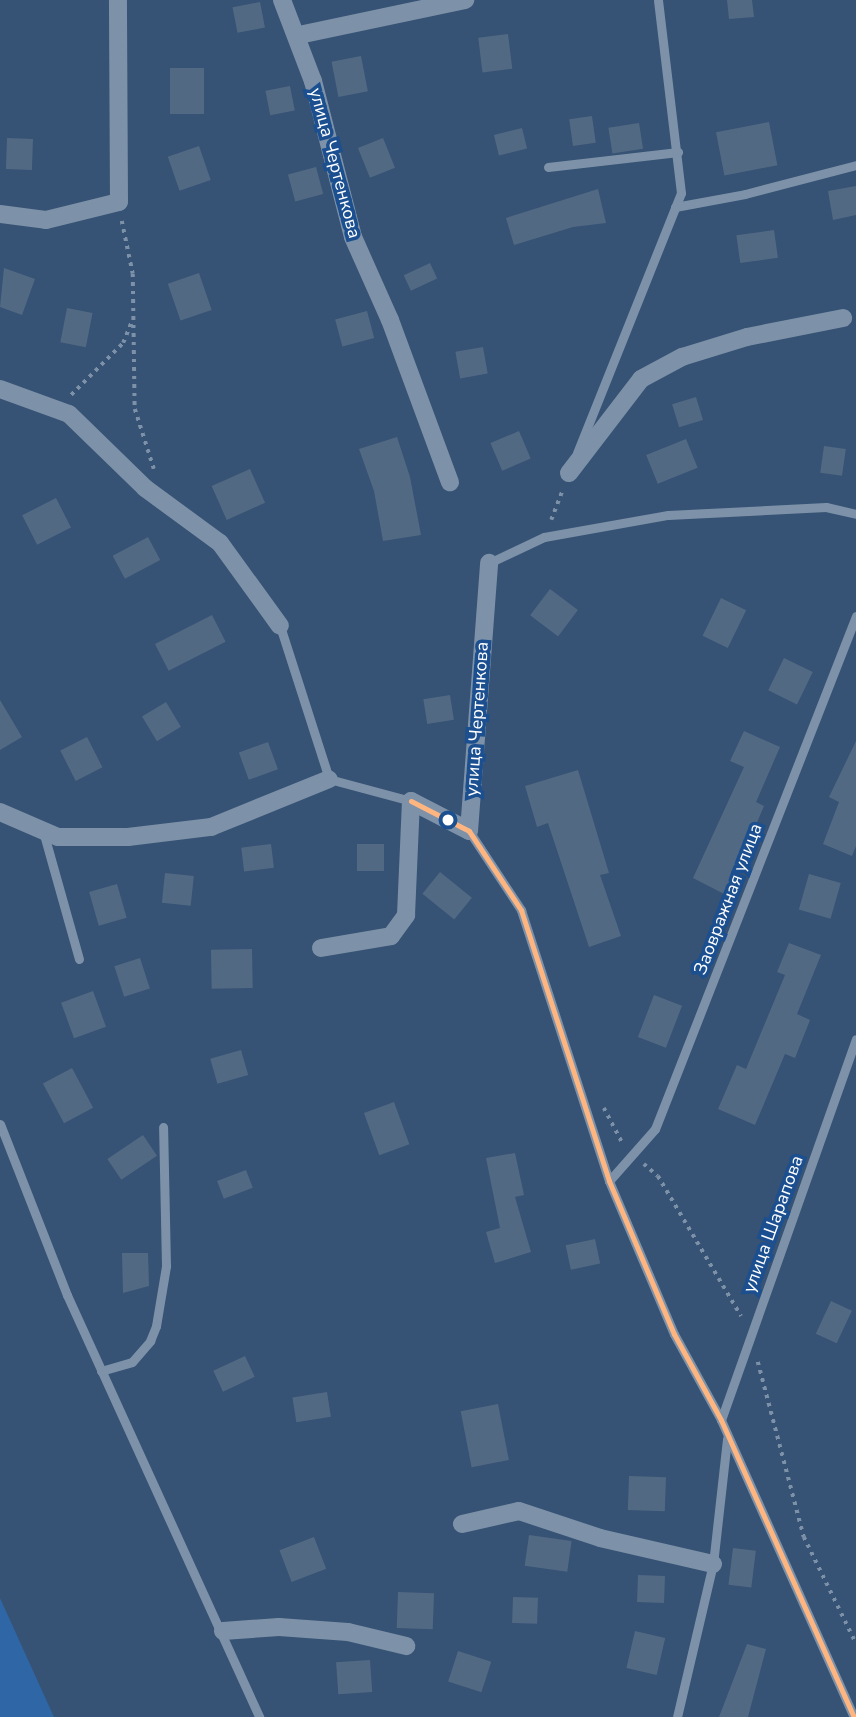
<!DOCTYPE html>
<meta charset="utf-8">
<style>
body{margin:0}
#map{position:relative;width:856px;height:1717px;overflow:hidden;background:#365274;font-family:"Nunito Sans",sans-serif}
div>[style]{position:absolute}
.green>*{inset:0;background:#2f66a5}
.building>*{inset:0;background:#526984;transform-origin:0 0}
.path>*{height:3.5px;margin-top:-1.75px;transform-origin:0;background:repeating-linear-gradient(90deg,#7d92a8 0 3.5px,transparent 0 8.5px)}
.lane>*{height:9px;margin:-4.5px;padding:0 4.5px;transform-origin:4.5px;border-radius:4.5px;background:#7d92a8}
.street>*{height:18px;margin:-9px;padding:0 9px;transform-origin:9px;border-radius:9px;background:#7d92a8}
.bus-1>*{height:5px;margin:-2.5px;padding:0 2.5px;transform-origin:2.5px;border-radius:2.5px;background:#ffb580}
.dots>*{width:19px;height:19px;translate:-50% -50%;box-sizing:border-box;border:4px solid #1b4f8f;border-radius:50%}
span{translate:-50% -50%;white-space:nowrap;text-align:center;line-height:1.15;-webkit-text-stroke:7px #1b4f8f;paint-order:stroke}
.street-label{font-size:18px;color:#fff}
</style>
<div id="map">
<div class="green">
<i style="clip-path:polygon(0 1598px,54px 1717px,0 1717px)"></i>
</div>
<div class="building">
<i style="clip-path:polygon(727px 0,752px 0,754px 17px,729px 19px)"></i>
<i style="left:260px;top:2px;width:26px;height:28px;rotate:79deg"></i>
<i style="left:508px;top:34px;width:35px;height:30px;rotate:83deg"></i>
<i style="left:361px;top:56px;width:36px;height:30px;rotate:79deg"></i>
<i style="left:170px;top:68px;width:34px;height:46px"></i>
<i style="left:290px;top:86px;width:25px;height:25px;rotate:79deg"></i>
<i style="left:592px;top:116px;width:27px;height:23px;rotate:82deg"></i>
<i style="left:769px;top:122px;width:44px;height:54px;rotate:79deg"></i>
<i style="left:639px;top:123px;width:26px;height:31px;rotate:81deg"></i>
<i style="left:522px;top:128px;width:21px;height:29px;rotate:76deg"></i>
<i style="left:7px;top:138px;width:26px;height:31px;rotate:2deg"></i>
<i style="left:383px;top:138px;width:32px;height:27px;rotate:68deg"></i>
<i style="left:199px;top:146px;width:36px;height:33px;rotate:71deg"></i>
<i style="left:316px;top:167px;width:28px;height:29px;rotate:75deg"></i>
<i style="clip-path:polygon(856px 186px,856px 215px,833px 220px,828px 191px)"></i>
<i style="clip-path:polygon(598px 189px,606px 223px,573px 227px,514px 245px,506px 218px)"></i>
<i style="left:774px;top:230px;width:28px;height:38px;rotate:82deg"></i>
<i style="left:430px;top:263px;width:17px;height:29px;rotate:65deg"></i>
<i style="clip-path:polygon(4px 268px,35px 279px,22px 315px,0 307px)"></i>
<i style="left:199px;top:273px;width:39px;height:33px;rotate:71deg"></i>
<i style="left:67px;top:308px;width:26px;height:35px;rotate:11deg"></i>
<i style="left:367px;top:311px;width:28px;height:33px;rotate:75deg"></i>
<i style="left:483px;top:347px;width:27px;height:28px;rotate:80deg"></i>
<i style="left:696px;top:397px;width:24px;height:25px;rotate:73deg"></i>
<i style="left:519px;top:431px;width:30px;height:31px;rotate:67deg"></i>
<i style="clip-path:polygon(397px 437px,410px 477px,421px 535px,383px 541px,374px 491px,359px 449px)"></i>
<i style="left:686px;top:439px;width:31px;height:43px;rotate:68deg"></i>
<i style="left:824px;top:446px;width:22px;height:27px;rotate:8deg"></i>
<i style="left:250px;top:469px;width:37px;height:42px;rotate:66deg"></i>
<i style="left:56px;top:498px;width:33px;height:38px;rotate:63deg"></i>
<i style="left:148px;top:537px;width:26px;height:40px;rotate:62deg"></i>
<i style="left:550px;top:589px;width:35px;height:33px;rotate:37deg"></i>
<i style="left:721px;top:598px;width:28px;height:42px;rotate:26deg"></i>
<i style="left:212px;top:615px;width:30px;height:64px;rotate:63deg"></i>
<i style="left:784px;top:658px;width:32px;height:36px;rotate:26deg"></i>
<i style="left:450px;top:695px;width:25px;height:27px;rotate:81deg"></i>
<i style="clip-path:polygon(0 700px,22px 737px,0 750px)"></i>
<i style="left:166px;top:702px;width:29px;height:28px;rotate:59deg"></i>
<i style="clip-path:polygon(744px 731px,780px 747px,756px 802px,764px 806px,726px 895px,693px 878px,744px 767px,730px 761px)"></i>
<i style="left:87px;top:737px;width:34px;height:30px;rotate:63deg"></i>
<i style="clip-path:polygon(856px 741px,856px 846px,852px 856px,823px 844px,839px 802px,829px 797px)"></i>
<i style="left:268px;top:742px;width:29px;height:31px;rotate:70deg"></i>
<i style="clip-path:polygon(578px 770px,609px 873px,600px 875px,621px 936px,589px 947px,548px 823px,537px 827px,525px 786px)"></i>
<i style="left:271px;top:844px;width:24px;height:30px;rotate:83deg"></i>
<i style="left:357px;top:844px;width:27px;height:27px"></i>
<i style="left:440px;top:872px;width:41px;height:28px;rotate:39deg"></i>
<i style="left:165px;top:873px;width:29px;height:30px;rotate:6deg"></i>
<i style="left:809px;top:874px;width:33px;height:37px;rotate:16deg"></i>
<i style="left:117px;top:884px;width:35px;height:29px;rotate:74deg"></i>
<i style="clip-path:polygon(789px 943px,821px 955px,797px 1014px,810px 1020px,795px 1058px,785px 1054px,755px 1125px,718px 1109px,737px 1065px,746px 1069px,785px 975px,777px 972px)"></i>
<i style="left:252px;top:949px;width:39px;height:41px;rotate:89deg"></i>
<i style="left:140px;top:958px;width:32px;height:27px;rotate:72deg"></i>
<i style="left:93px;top:991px;width:38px;height:34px;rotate:70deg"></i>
<i style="left:654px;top:995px;width:30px;height:45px;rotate:21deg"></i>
<i style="left:241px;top:1050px;width:26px;height:32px;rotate:74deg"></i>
<i style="left:72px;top:1068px;width:45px;height:33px;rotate:62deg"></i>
<i style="left:394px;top:1102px;width:45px;height:32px;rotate:70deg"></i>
<i style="left:143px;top:1135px;width:25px;height:43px;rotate:56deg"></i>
<i style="clip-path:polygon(515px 1153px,524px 1195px,515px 1197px,531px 1252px,495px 1263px,486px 1232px,500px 1228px,486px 1158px)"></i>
<i style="left:246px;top:1170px;width:19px;height:31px;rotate:69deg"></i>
<i style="left:595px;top:1239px;width:25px;height:30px;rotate:78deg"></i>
<i style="clip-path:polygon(122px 1253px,148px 1253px,149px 1286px,123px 1293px)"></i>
<i style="left:831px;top:1301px;width:23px;height:36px;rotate:25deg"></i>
<i style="left:245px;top:1356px;width:23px;height:35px;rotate:65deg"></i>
<i style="left:327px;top:1392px;width:25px;height:35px;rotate:81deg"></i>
<i style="left:498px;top:1404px;width:57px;height:38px;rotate:79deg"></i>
<i style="left:629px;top:1476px;width:37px;height:34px;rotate:2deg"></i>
<i style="left:529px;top:1535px;width:43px;height:31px;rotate:8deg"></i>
<i style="left:314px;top:1537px;width:34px;height:37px;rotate:69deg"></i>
<i style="left:733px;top:1548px;width:23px;height:37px;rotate:7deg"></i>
<i style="left:638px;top:1575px;width:27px;height:27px;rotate:2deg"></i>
<i style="left:398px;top:1592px;width:36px;height:36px;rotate:2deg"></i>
<i style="left:513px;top:1597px;width:25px;height:26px;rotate:2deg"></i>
<i style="left:635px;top:1631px;width:31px;height:38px;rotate:13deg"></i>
<i style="clip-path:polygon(747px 1644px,766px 1649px,748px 1717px,719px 1717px)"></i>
<i style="left:458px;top:1651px;width:35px;height:32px;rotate:18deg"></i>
<i style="left:370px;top:1660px;width:32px;height:34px;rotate:86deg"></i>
</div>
<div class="path">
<i style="left:122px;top:221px;width:54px;rotate:78.3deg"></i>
<i style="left:133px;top:274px;width:135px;rotate:89.2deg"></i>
<i style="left:135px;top:409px;width:63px;rotate:72.4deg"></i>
<i style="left:71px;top:395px;width:74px;rotate:-45deg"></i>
<i style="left:123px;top:343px;width:24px;rotate:-68deg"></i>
<i style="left:551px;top:520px;width:31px;rotate:-69deg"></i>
<i style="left:604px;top:1108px;width:41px;rotate:62.2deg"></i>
<i style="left:644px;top:1164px;width:18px;rotate:41deg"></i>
<i style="left:658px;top:1176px;width:163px;rotate:59.3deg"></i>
<i style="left:758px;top:1362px;width:181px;rotate:75.3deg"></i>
<i style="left:804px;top:1537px;width:118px;rotate:63.9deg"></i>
</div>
<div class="lane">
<i style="left:548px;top:167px;width:131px;rotate:-6.6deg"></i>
<i style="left:675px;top:207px;width:71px;rotate:-10.5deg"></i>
<i style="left:745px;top:194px;width:115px;rotate:-14.6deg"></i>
<i style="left:577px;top:453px;width:280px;rotate:-68.2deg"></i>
<i style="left:681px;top:193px;width:194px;rotate:-96.8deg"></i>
<i style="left:489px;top:563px;width:61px;rotate:-25.3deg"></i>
<i style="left:544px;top:537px;width:126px;rotate:-10.1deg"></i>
<i style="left:668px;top:515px;width:158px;rotate:-2.9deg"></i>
<i style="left:826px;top:507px;width:31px;rotate:13deg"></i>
<i style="left:280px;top:626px;width:161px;rotate:72.2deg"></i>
<i style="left:329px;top:779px;width:85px;rotate:15deg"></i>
<i style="left:43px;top:831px;width:133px;rotate:74.3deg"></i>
<i style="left:469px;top:831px;width:95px;rotate:56.6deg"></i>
<i style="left:521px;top:910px;width:285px;rotate:72deg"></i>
<i style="left:609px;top:1181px;width:166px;rotate:67deg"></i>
<i style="left:674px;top:1334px;width:98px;rotate:61.3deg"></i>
<i style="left:721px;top:1420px;width:325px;rotate:65.9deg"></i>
<i style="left:0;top:1124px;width:184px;rotate:68.6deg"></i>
<i style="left:67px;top:1295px;width:464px;rotate:65.5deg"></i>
<i style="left:609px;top:1181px;width:69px;rotate:-48.5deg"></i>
<i style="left:655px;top:1129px;width:551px;rotate:-68.6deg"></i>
<i style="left:101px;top:1371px;width:32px;rotate:-16deg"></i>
<i style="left:132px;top:1362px;width:28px;rotate:-49deg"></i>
<i style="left:150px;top:1341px;width:16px;rotate:-68deg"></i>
<i style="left:156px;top:1326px;width:61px;rotate:-80.5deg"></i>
<i style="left:166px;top:1266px;width:139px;rotate:-91.2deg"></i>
<i style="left:721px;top:1420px;width:404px;rotate:-70.5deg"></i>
<i style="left:677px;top:1717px;width:157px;rotate:-76.8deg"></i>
<i style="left:713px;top:1564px;width:126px;rotate:-83.6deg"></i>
</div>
<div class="street">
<i style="left:282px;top:0;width:87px;rotate:69.1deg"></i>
<i style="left:313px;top:81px;width:161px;rotate:75.6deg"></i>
<i style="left:353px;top:237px;width:91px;rotate:66deg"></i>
<i style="left:390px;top:320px;width:173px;rotate:69.7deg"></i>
<i style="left:299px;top:35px;width:170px;rotate:-11.9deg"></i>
<i style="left:0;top:214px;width:46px;rotate:7.4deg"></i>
<i style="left:46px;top:220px;width:75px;rotate:-13.9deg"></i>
<i style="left:119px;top:202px;width:202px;rotate:-90.3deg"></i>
<i style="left:0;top:389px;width:73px;rotate:19.9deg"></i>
<i style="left:69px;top:414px;width:106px;rotate:44.2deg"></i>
<i style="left:145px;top:488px;width:93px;rotate:36.3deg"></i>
<i style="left:220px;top:543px;width:102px;rotate:54.1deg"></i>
<i style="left:569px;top:473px;width:118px;rotate:-52.5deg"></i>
<i style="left:641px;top:379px;width:47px;rotate:-28.2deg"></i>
<i style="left:682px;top:357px;width:68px;rotate:-17.1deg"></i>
<i style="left:747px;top:337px;width:98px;rotate:-11.2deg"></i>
<i style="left:0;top:812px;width:63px;rotate:23.3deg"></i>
<i style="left:58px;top:837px;width:70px"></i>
<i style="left:128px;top:837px;width:84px;rotate:-6.9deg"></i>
<i style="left:211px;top:827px;width:127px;rotate:-22.1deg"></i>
<i style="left:321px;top:948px;width:71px;rotate:-9.7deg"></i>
<i style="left:391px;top:936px;width:26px;rotate:-54deg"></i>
<i style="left:406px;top:915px;width:114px;rotate:-87.5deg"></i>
<i style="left:411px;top:801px;width:65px;rotate:27.3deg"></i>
<i style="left:469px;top:831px;width:269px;rotate:-85.7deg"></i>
<i style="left:462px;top:1524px;width:58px;rotate:-12.8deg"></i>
<i style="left:519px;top:1511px;width:85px;rotate:18.4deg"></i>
<i style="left:600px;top:1538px;width:116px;rotate:13deg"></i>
<i style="left:223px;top:1631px;width:56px;rotate:-4.1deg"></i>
<i style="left:279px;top:1627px;width:69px;rotate:4.1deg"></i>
<i style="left:348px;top:1632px;width:60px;rotate:13.6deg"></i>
</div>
<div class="bus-1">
<i style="left:411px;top:801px;width:65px;rotate:27.3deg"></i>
<i style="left:469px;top:831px;width:95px;rotate:56.6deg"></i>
<i style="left:521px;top:910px;width:285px;rotate:72deg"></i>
<i style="left:609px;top:1181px;width:166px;rotate:67deg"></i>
<i style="left:674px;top:1334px;width:98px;rotate:61.3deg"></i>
<i style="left:721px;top:1420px;width:325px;rotate:65.9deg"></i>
</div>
<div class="dots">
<i style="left:448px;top:820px;background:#fff"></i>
</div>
<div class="street-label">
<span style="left:335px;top:163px;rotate:75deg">улица Чертенкова</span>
<span style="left:477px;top:719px;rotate:-86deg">улица Чертенкова</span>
<span style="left:728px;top:899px;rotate:-69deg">Заовражная улица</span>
<span style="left:773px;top:1224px;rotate:-70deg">улица Шарапова</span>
</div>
</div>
